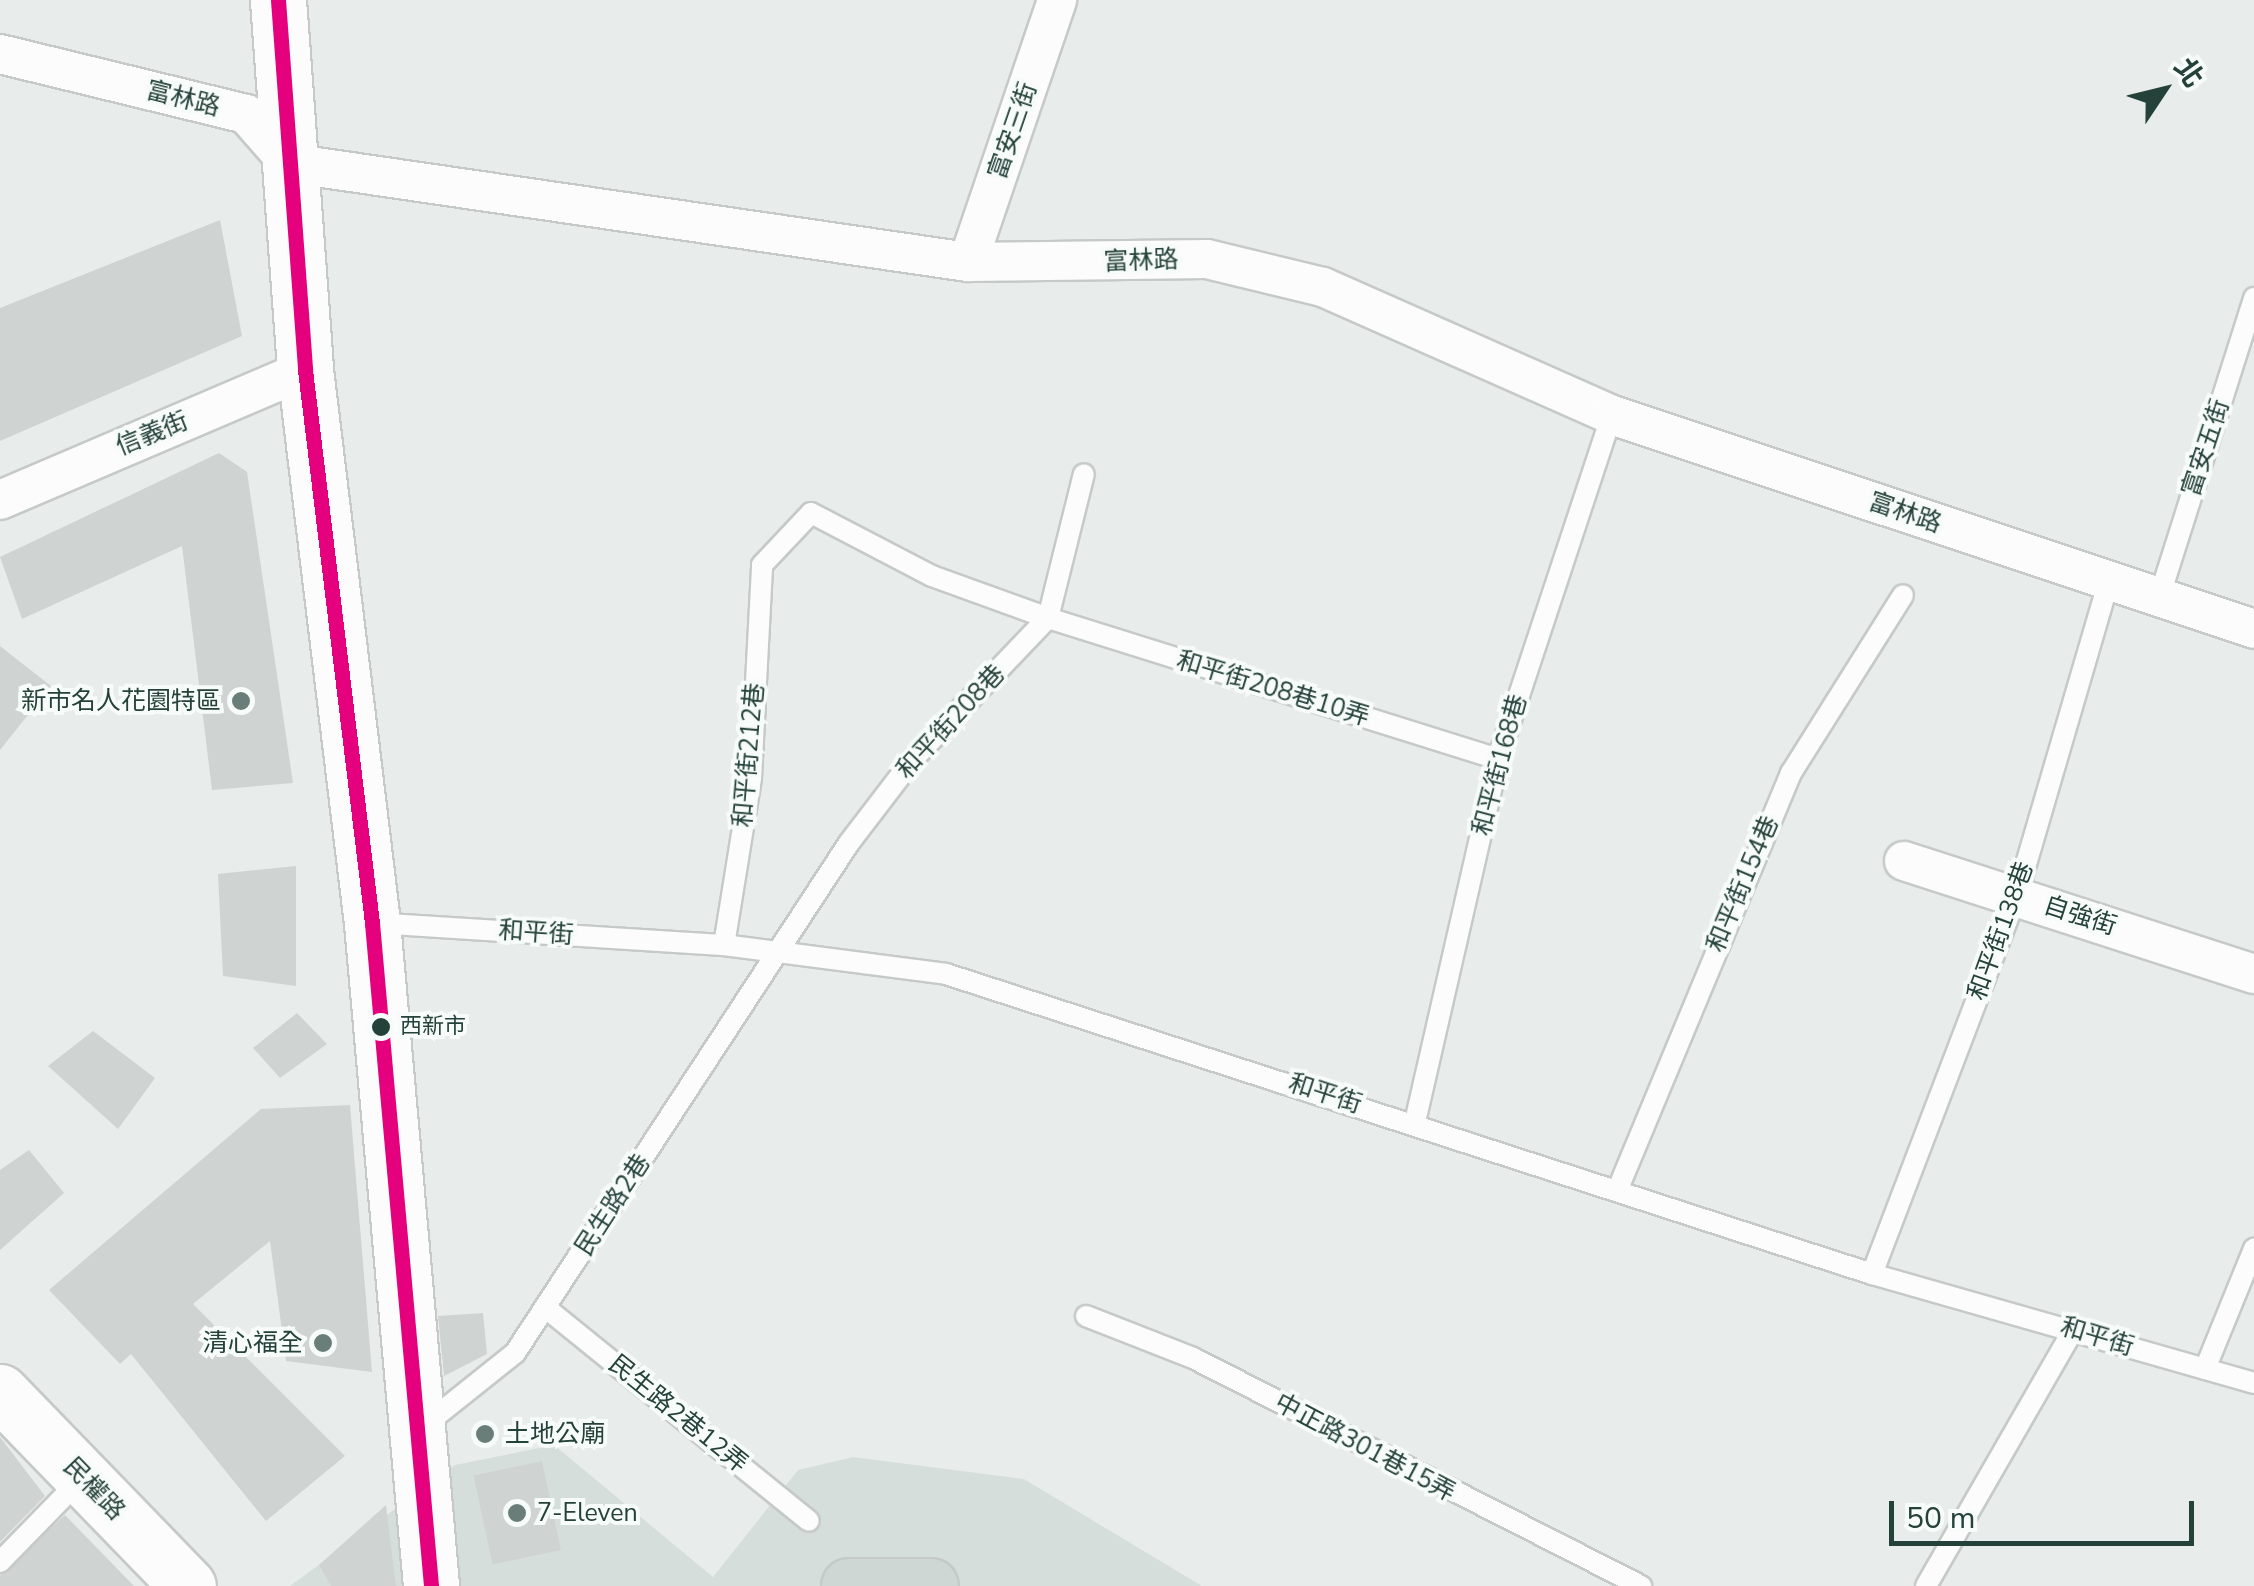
<!DOCTYPE html>
<meta charset="utf-8">
<style>
body{margin:0}
#map{position:relative;width:2254px;height:1586px;overflow:hidden;background:#e8edeb;font-family:"Nunito Sans","Noto Sans TC",sans-serif}
div>[style]{position:absolute}
.built>*{inset:0;background:#d6dedb}
.building>*{inset:0;background:#cfd4d2;transform-origin:0 0}
.roads{filter:drop-shadow(2px 0 #c5cac8) drop-shadow(-2px 0 #c5cac8) drop-shadow(0 2px #c5cac8) drop-shadow(0 -2px #c5cac8)}
.lane>*{height:20px;margin:-10px;padding:0 10px;transform-origin:10px;border-radius:10px;background:#fcfcfc}
.street>*{height:38px;margin:-19px;padding:0 19px;transform-origin:19px;border-radius:19px;background:#fcfcfc}
.secondary>*{height:55px;margin:-27.5px;padding:0 27.5px;transform-origin:27.5px;border-radius:27.5px;background:#fcfcfc}
.primary>*{height:55px;margin:-27.5px;padding:0 27.5px;transform-origin:27.5px;border-radius:27.5px;background:#cfd7d5}
.bus-1>*{height:15px;margin:-7.5px;padding:0 7.5px;transform-origin:7.5px;border-radius:7.5px;background:#e5007d}
.dots>*{width:28px;height:28px;translate:-50% -50%;box-sizing:border-box;border:5px solid #f7fbf9;border-radius:50%}
span{translate:-50% -50%;white-space:nowrap;text-align:center;line-height:1.15;-webkit-text-stroke:8px #f7fbf9;paint-order:stroke}
.bus-label{font-size:22px;color:#24423a}
.left{translate:0 -50%;text-align:left}
.street-label{font-size:25px;color:#24423a}
.poi-label{font-size:25px;color:#24423a}
.right{translate:-100% -50%;text-align:right}
.north{position:absolute;left:2114px;top:40px;width:100px;height:100px;-webkit-text-stroke:8px #f7fbf9;paint-order:stroke;rotate:55deg;font-size:28px;font-weight:700;line-height:40px;text-align:center;color:#24423a}
.north::after{content:'';display:block;margin:auto;width:35px;height:45px;background:#24423a;clip-path:polygon(50% 0,100% 100%,50% 72%,0 100%)}
.scale{position:absolute;left:1889px;top:1501px;width:305px;height:45px;box-sizing:border-box;border:5px solid #24423a;border-top:0;padding-left:12px;font-size:30px;line-height:35px;white-space:nowrap;color:#24423a;-webkit-text-stroke:8px #f7fbf9;paint-order:stroke}
</style>
<div id="map">
<div class="built">
<i style="clip-path:polygon(554px 1445px,713px 1577px,798px 1470px,853px 1457px,1024px 1479px,1202px 1586px,290px 1586px,455px 1465px)"></i>
</div>
<div class="building">
<i style="clip-path:polygon(220px 220px,242px 336px,0 441px,0 308px)"></i>
<i style="clip-path:polygon(219px 453px,247px 472px,293px 783px,212px 790px,182px 546px,22px 619px,0 557px)"></i>
<i style="clip-path:polygon(0 646px,51px 686px,0 750px)"></i>
<i style="clip-path:polygon(296px 866px,296px 986px,223px 976px,218px 874px)"></i>
<i style="clip-path:polygon(297px 1013px,327px 1044px,280px 1078px,253px 1048px)"></i>
<i style="clip-path:polygon(93px 1031px,155px 1078px,118px 1129px,48px 1066px)"></i>
<i style="clip-path:polygon(350px 1105px,372px 1372px,286px 1361px,270px 1241px,193px 1304px,345px 1456px,266px 1521px,131px 1354px,120px 1364px,49px 1290px,261px 1109px)"></i>
<i style="clip-path:polygon(29px 1150px,64px 1193px,0 1250px,0 1170px)"></i>
<i style="clip-path:polygon(483px 1313px,487px 1354px,444px 1376px,438px 1316px)"></i>
<i style="clip-path:polygon(0 1437px,45px 1496px,0 1542px)"></i>
<i style="left:542px;top:1461px;width:91px;height:70px;rotate:78deg"></i>
<i style="clip-path:polygon(386px 1505px,396px 1586px,331px 1586px,319px 1565px)"></i>
<i style="clip-path:polygon(65px 1515px,134px 1586px,0 1586px,0 1575px)"></i>
</div>
<div class="roads">
<div class="lane">
<i style="left:2159px;top:598px;width:315px;rotate:-72.4deg"></i>
<i style="left:374px;top:923px;width:351px;rotate:3.6deg"></i>
<i style="left:724px;top:945px;width:224px;rotate:7.4deg"></i>
<i style="left:946px;top:974px;width:973px;rotate:17.95deg"></i>
<i style="left:1872px;top:1274px;width:397px;rotate:15.9deg"></i>
<i style="left:724px;top:945px;width:169px;rotate:-80.8deg"></i>
<i style="left:751px;top:778px;width:213px;rotate:-87deg"></i>
<i style="left:762px;top:565px;width:71px;rotate:-46.7deg"></i>
<i style="left:811px;top:513px;width:136px;rotate:27.5deg"></i>
<i style="left:932px;top:576px;width:123px;rotate:19.9deg"></i>
<i style="left:1048px;top:618px;width:472px;rotate:17.4deg"></i>
<i style="left:1415px;top:1122px;width:372px;rotate:-77.1deg"></i>
<i style="left:1498px;top:759px;width:362px;rotate:-71.7deg"></i>
<i style="left:1617px;top:1191px;width:453px;rotate:-67.4deg"></i>
<i style="left:1791px;top:773px;width:210px;rotate:-57.8deg"></i>
<i style="left:1872px;top:1274px;width:406px;rotate:-69.1deg"></i>
<i style="left:2017px;top:895px;width:327px;rotate:-73.7deg"></i>
<i style="left:546px;top:1308px;width:338px;rotate:39deg"></i>
<i style="left:1086px;top:1316px;width:115px;rotate:21.4deg"></i>
<i style="left:1193px;top:1358px;width:503px;rotate:26.97deg"></i>
<i style="left:2205px;top:1369px;width:130px;rotate:-67.8deg"></i>
<i style="left:421px;top:1428px;width:120px;rotate:-38.6deg"></i>
<i style="left:515px;top:1353px;width:610px;rotate:-56.78deg"></i>
<i style="left:849px;top:843px;width:107px;rotate:-52.6deg"></i>
<i style="left:914px;top:758px;width:194px;rotate:-46.3deg"></i>
<i style="left:1048px;top:618px;width:148px;rotate:-76deg"></i>
<i style="left:0;top:1562px;width:116px;rotate:-45.7deg"></i>
<i style="left:1926px;top:1586px;width:297px;rotate:-60.1deg"></i>
</div>
<div class="street">
<i style="left:0;top:54px;width:253px;rotate:13.7deg"></i>
<i style="left:246px;top:114px;width:65px;rotate:48.7deg"></i>
<i style="left:289px;top:163px;width:686px;rotate:8.3deg"></i>
<i style="left:968px;top:262px;width:239px;rotate:-0.7deg"></i>
<i style="left:1207px;top:259px;width:119px;rotate:13.6deg"></i>
<i style="left:1323px;top:287px;width:316px;rotate:23.9deg"></i>
<i style="left:1612px;top:415px;width:677px;rotate:18.43deg"></i>
<i style="left:968px;top:262px;width:277px;rotate:-71.2deg"></i>
<i style="left:0;top:500px;width:332px;rotate:-23.1deg"></i>
<i style="left:1904px;top:861px;width:368px;rotate:17.9deg"></i>
</div>
<div class="secondary">
<i style="left:278px;top:0;width:371px;rotate:85.8deg"></i>
<i style="left:305px;top:370px;width:557px;rotate:83.09deg"></i>
<i style="left:372px;top:923px;width:666px;rotate:84.91deg"></i>
<i style="left:0;top:1392px;width:270px;rotate:45.9deg"></i>
</div>
<div class="primary">
<i style="left:849px;top:1586px;width:81px"></i>
</div>
</div>
<div class="bus-1">
<i style="left:278px;top:0;width:371px;rotate:85.8deg"></i>
<i style="left:305px;top:370px;width:557px;rotate:83.09deg"></i>
<i style="left:372px;top:923px;width:666px;rotate:84.91deg"></i>
</div>
<div class="dots">
<i style="left:241px;top:701px;background:#697e78"></i>
<i style="left:381px;top:1027px;background:#24423a"></i>
<i style="left:323px;top:1343px;background:#697e78"></i>
<i style="left:485px;top:1434px;background:#697e78"></i>
<i style="left:517px;top:1513px;background:#697e78"></i>
</div>
<div class="bus-label">
<span class="left" style="left:400px;top:1027px">西新市</span>
</div>
<div class="street-label">
<span style="left:183px;top:99px;rotate:14deg">富林路</span>
<span style="left:1013px;top:131px;rotate:-71deg">富安三街</span>
<span style="left:1141px;top:261px;rotate:-2deg">富林路</span>
<span style="left:152px;top:434px;rotate:-22deg">信義街</span>
<span style="left:2206px;top:448px;rotate:-72deg">富安五街</span>
<span style="left:1905px;top:513px;rotate:19deg">富林路</span>
<span style="left:1273px;top:689px;rotate:17deg">和平街208巷10弄</span>
<span style="left:951px;top:722px;rotate:-47deg">和平街208巷</span>
<span style="left:749px;top:755px;rotate:-85deg">和平街212巷</span>
<span style="left:1500px;top:765px;rotate:-75deg">和平街168巷</span>
<span style="left:1743px;top:884px;rotate:-67deg">和平街154巷</span>
<span style="left:2080px;top:916px;rotate:18deg">自強街</span>
<span style="left:2001px;top:931px;rotate:-70deg">和平街138巷</span>
<span style="left:536px;top:933px;rotate:4deg">和平街</span>
<span style="left:1325px;top:1094px;rotate:18deg">和平街</span>
<span style="left:613px;top:1205px;rotate:-57deg">民生路2巷</span>
<span style="left:2097px;top:1337px;rotate:17deg">和平街</span>
<span style="left:678px;top:1414px;rotate:39deg">民生路2巷12弄</span>
<span style="left:1365px;top:1448px;rotate:28deg">中正路301巷15弄</span>
<span style="left:94px;top:1489px;rotate:46deg">民權路</span>
</div>
<div class="poi-label">
<span class="right" style="left:221px;top:701px">新市名人花園特區</span>
<span class="right" style="left:303px;top:1343px">清心福全</span>
<span class="left" style="left:505px;top:1434px">土地公廟</span>
<span class="left" style="left:537px;top:1513px">7-Eleven</span>
</div>
<div class="north">北</div>
<div class="scale">50 m</div>
</div>
